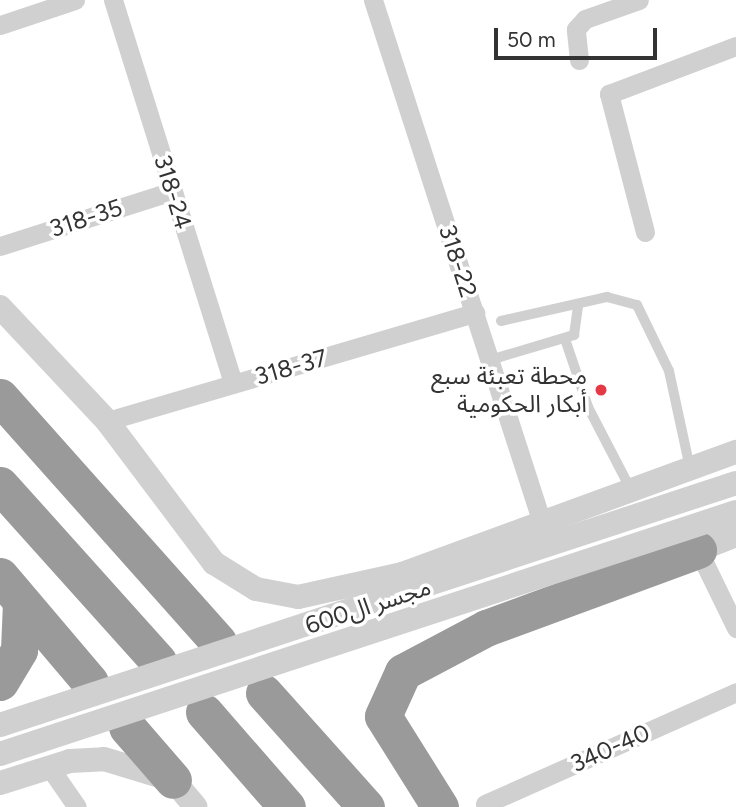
<!DOCTYPE html>
<meta charset="utf-8">
<style>
body{margin:0}
#map{position:relative;width:736px;height:807px;overflow:hidden;background:#fff;font-family:Figtree,"Noto Sans Arabic",sans-serif}
div>[style]{position:absolute}
.service>*{height:10px;margin:-5px;padding:0 5px;transform-origin:5px;border-radius:5px;background:#d0d0d0}
.minor>*{height:19px;margin:-9.5px;padding:0 9.5px;transform-origin:9.5px;border-radius:9.5px;background:#d0d0d0}
.tertiary>*{height:24px;margin:-12px;padding:0 12px;transform-origin:12px;border-radius:12px;background:#d0d0d0}
.motorway>*{height:37px;margin:-18.5px;padding:0 18.5px;transform-origin:18.5px;border-radius:18.5px;background:#9a9a9a}
.tertiary-bridge>*{height:24px;margin:-12px;padding:0 12px;transform-origin:12px;border-radius:12px;background:#d0d0d0}
.dots>*{width:19px;height:19px;translate:-50% -50%;box-sizing:border-box;border:4px solid #fff;border-radius:50%}
span{translate:-50% -50%;white-space:nowrap;text-align:center;line-height:1.15;-webkit-text-stroke:7px #fff;paint-order:stroke}
.street-label{font-size:24px;color:#333}
.poi-label{font-size:24px;color:#333}
.right{translate:-100% -50%;text-align:right}
.scale{position:absolute;left:494px;top:28px;width:163px;height:32px;box-sizing:border-box;border:4px solid #333;border-top:0;padding-left:9px;font-size:21px;line-height:24px;white-space:nowrap;color:#333;-webkit-text-stroke:5px #fff;paint-order:stroke}
</style>
<div id="map">
<div class="service">
<i style="left:501px;top:321px;width:109px;rotate:-12.8deg"></i>
<i style="left:607px;top:297px;width:31px;rotate:15deg"></i>
<i style="left:637px;top:305px;width:73px;rotate:64.1deg"></i>
<i style="left:669px;top:371px;width:99px;rotate:77.8deg"></i>
<i style="left:565px;top:339px;width:72px;rotate:71.3deg"></i>
<i style="left:588px;top:407px;width:93px;rotate:62.6deg"></i>
<i style="left:490px;top:360px;width:88px;rotate:-16.6deg"></i>
<i style="left:574px;top:335px;width:30px;rotate:-82deg"></i>
</div>
<div class="minor">
<i style="left:113px;top:0;width:402px;rotate:72.6deg"></i>
<i style="left:373px;top:0;width:550px;rotate:72.09deg"></i>
<i style="left:0;top:25px;width:79px;rotate:-18.4deg"></i>
<i style="left:579px;top:60px;width:31px;rotate:-96deg"></i>
<i style="left:576px;top:29px;width:13px;rotate:-48deg"></i>
<i style="left:585px;top:19px;width:57px;rotate:-19.4deg"></i>
<i style="left:645px;top:232px;width:143px;rotate:-104.6deg"></i>
<i style="left:609px;top:94px;width:136px;rotate:-20.7deg"></i>
<i style="left:0;top:246px;width:181px;rotate:-17.7deg"></i>
<i style="left:107px;top:421px;width:384px;rotate:-16.4deg"></i>
<i style="left:698px;top:550px;width:87px;rotate:64deg"></i>
<i style="left:50px;top:768px;width:47px;rotate:55.3deg"></i>
<i style="left:485px;top:804px;width:275px;rotate:-24deg"></i>
</div>
<div class="tertiary">
<i style="left:0;top:307px;width:156px;rotate:46.8deg"></i>
<i style="left:107px;top:421px;width:178px;rotate:53deg"></i>
<i style="left:214px;top:563px;width:49px;rotate:31.8deg"></i>
<i style="left:256px;top:589px;width:43px;rotate:10.8deg"></i>
<i style="left:298px;top:597px;width:107px;rotate:-12.5deg"></i>
<i style="left:402px;top:574px;width:356px;rotate:-20.1deg"></i>
<i style="left:698px;top:550px;width:41px;rotate:-21.5deg"></i>
<i style="left:0;top:783px;width:73px;rotate:-17.4deg"></i>
<i style="left:70px;top:761px;width:34px;rotate:-3deg"></i>
<i style="left:104px;top:759px;width:72px;rotate:16.9deg"></i>
<i style="left:173px;top:780px;width:35px;rotate:50deg"></i>
</div>
<div class="motorway">
<i style="left:0;top:397px;width:328px;rotate:48.3deg"></i>
<i style="left:0;top:485px;width:237px;rotate:48.1deg"></i>
<i style="left:0;top:576px;width:139px;rotate:49.7deg"></i>
<i style="left:0;top:682px;width:37px;rotate:-59deg"></i>
<i style="left:19px;top:650px;width:48px;rotate:-87.6deg"></i>
<i style="left:264px;top:693px;width:153px;rotate:48.2deg"></i>
<i style="left:204px;top:712px;width:126px;rotate:48.9deg"></i>
<i style="left:127px;top:727px;width:70px;rotate:49deg"></i>
<i style="left:440px;top:807px;width:107px;rotate:-122.1deg"></i>
<i style="left:383px;top:716px;width:48px;rotate:-65.6deg"></i>
<i style="left:403px;top:672px;width:94px;rotate:-27.9deg"></i>
<i style="left:486px;top:628px;width:226px;rotate:-20.2deg"></i>
</div>
<div class="tertiary-bridge">
<i style="left:0;top:725px;width:775px;rotate:-18.2deg"></i>
<i style="left:0;top:754px;width:775px;rotate:-18.2deg"></i>
</div>
<div class="dots">
<i style="left:601px;top:390px;background:#e63946"></i>
</div>
<div class="street-label">
<span style="left:173px;top:192px;rotate:73deg">318-24</span>
<span style="left:86px;top:218px;rotate:-18deg">318-35</span>
<span style="left:458px;top:261px;rotate:72deg">318-22</span>
<span style="left:291px;top:367px;rotate:-16deg">318-37</span>
<span style="left:368px;top:606px;rotate:-18deg">مجسر ال600</span>
<span style="left:610px;top:748px;rotate:-24deg">340-40</span>
</div>
<div class="poi-label">
<span class="right" style="left:587px;top:390px">محطة تعبئة سبع<br>أبكار الحكومية</span>
</div>
<div class="scale">50 m</div>
</div>
